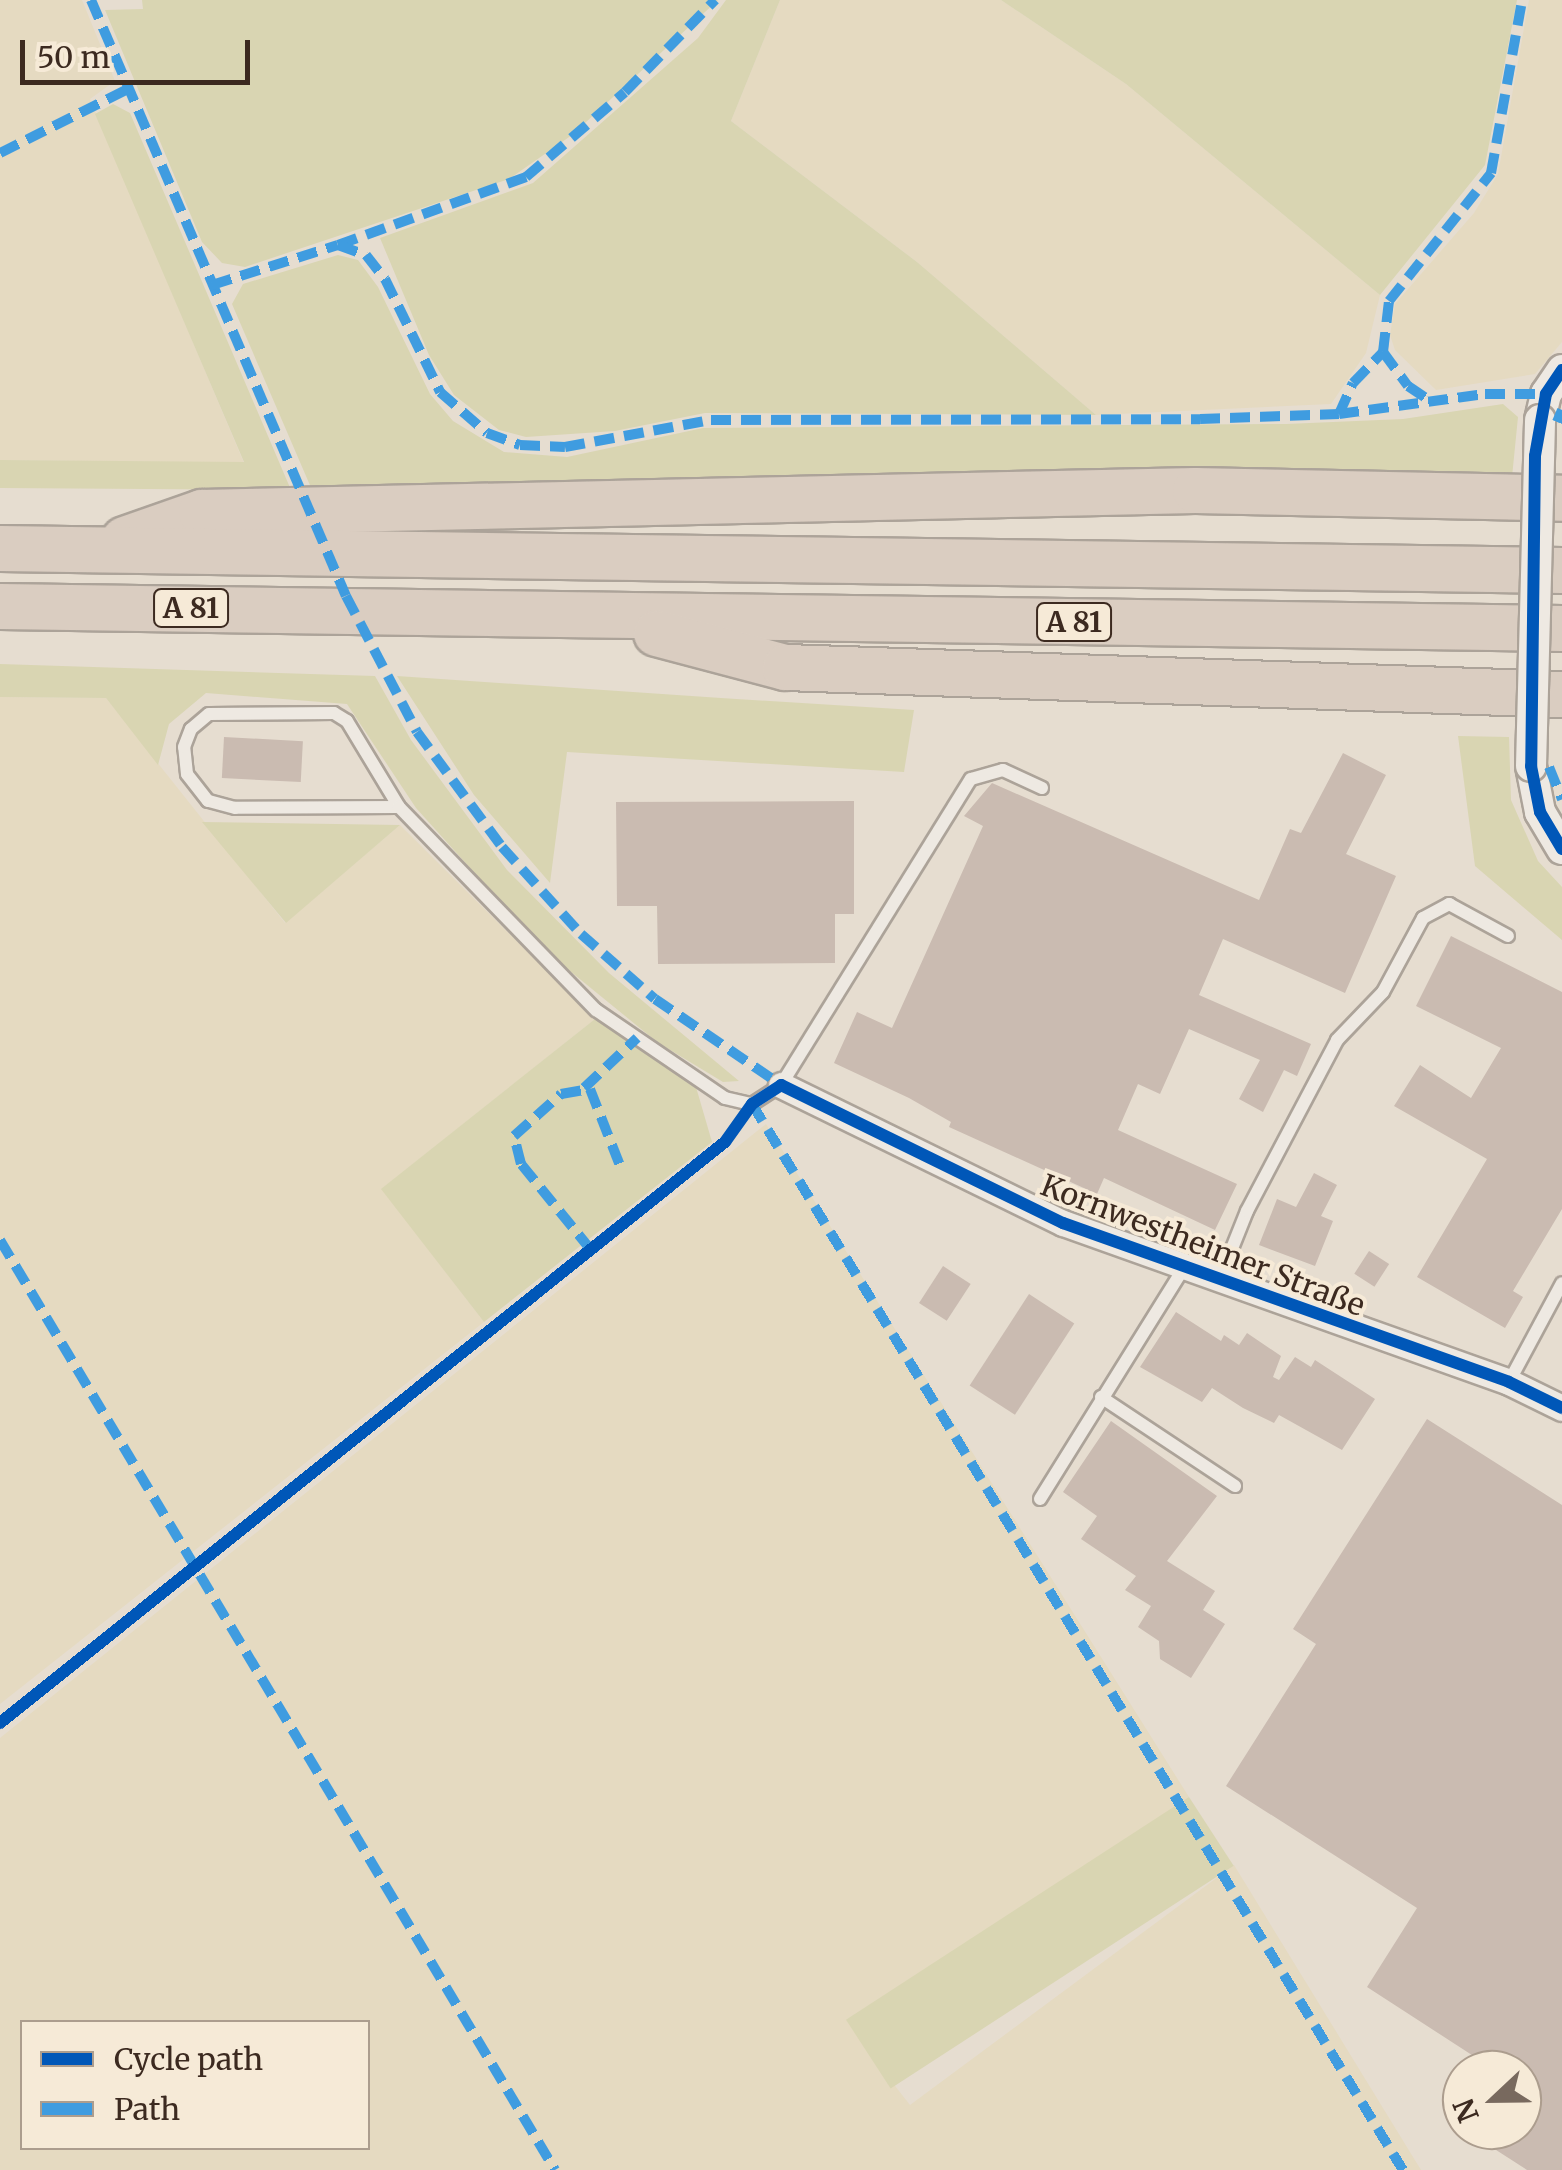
<!DOCTYPE html>
<meta charset="utf-8">
<style>
body{margin:0}
#map{position:relative;width:1562px;height:2170px;overflow:hidden;background:#e6ddd0;font-family:Merriweather,serif}
div>[style]{position:absolute}
.farmland>*{inset:0;background:#e5dac1}
.green>*{inset:0;background:#d9d5b2;transform-origin:0 0}
.building>*{inset:0;background:#cabbb1;transform-origin:0 0}
.roads{filter:drop-shadow(2px 0 #aca399) drop-shadow(-2px 0 #aca399) drop-shadow(0 2px #aca399) drop-shadow(0 -2px #aca399)}
.service>*{height:12px;margin:-6px;padding:0 6px;transform-origin:6px;border-radius:6px;background:#eee9e2}
.minor>*{height:25px;margin:-12.5px;padding:0 12.5px;transform-origin:12.5px;border-radius:12.5px;background:#eee9e2}
.tertiary>*{height:30px;margin:-15px;padding:0 15px;transform-origin:15px;border-radius:15px;background:#eee9e2}
.motorway>*{height:45px;margin:-22.5px;padding:0 22.5px;transform-origin:22.5px;border-radius:22.5px;background:#dacdc1}
.bridges{filter:drop-shadow(2px 0 #aca399) drop-shadow(-2px 0 #aca399) drop-shadow(0 2px #aca399) drop-shadow(0 -2px #aca399)}
.tertiary-bridge>*{height:30px;margin:-15px;padding:0 15px;transform-origin:15px;border-radius:15px;background:#eee9e2}
.quiet>*{height:10px;margin-top:-5px;transform-origin:0;background:repeating-linear-gradient(90deg,#3f9ce0 0 20px,transparent 0 30px)}
.cycleway>*{height:12px;margin:-6px;padding:0 6px;transform-origin:6px;border-radius:6px;background:#0057b8}
span{translate:-50% -50%;white-space:nowrap;text-align:center;line-height:1.15;-webkit-text-stroke:8px #f6ead7;paint-order:stroke}
.shield-label span{padding:2px 8px;background:#f6ead7;border:2px solid;border-radius:8px;-webkit-text-stroke-width:0}
.shield-label{font-size:28px;color:#3c2a20;font-weight:700}
.street-label{font-size:30px;color:#3c2a20}
.legend{position:absolute;left:20px;top:2020px;width:350px;height:130px;box-sizing:border-box;background:#f6ead7;border:2px solid #ac9d8e;margin:0;padding:12px 18px;list-style:none;font-size:30px;color:#3c2a20}
.legend li{display:flex;align-items:center;gap:20px;height:50px}
.legend b{width:50px;border:2px solid #ac9d8e}
.north{position:absolute;left:1442px;top:2050px;width:100px;height:100px;box-sizing:border-box;background:#f6ead7;border:2px solid #ac9d8e;border-radius:50%;rotate:248deg;font-size:28px;font-weight:700;line-height:40px;text-align:center;color:#3c2a20}
.north::after{content:'';display:block;margin:auto;width:35px;height:45px;background:#78695e;clip-path:polygon(50% 0,100% 100%,50% 72%,0 100%)}
.scale{position:absolute;left:20px;top:40px;width:230px;height:45px;box-sizing:border-box;border:5px solid #3c2a20;border-top:0;padding-left:12px;font-size:30px;line-height:35px;white-space:nowrap;color:#3c2a20;-webkit-text-stroke:8px #f6ead7;paint-order:stroke}
</style>
<div id="map">
<div class="farmland">
<i style="clip-path:polygon(0 0,82px 0,115px 81px,90px 99px,244px 463px,0 460px)"></i>
<i style="clip-path:polygon(780px 0,1001px 0,1126px 84px,1380px 295px,1366px 353px,1331px 404px,1096px 415px,917px 262px,731px 121px)"></i>
<i style="clip-path:polygon(1529px 0,1562px 0,1562px 342px,1535px 374px,1436px 390px,1395px 350px,1390px 335px,1395px 304px,1474px 213px,1498px 174px)"></i>
<i style="clip-path:polygon(0 697px,106px 698px,285px 923px,400px 825px,595px 1019px,382px 1189px,484px 1322px,0 1704px)"></i>
<i style="clip-path:polygon(evenodd,766px 1124px,1189px 1797px,866px 2049px,910px 2105px,1234px 1865px,1421px 2170px,0 2170px,0 1738px,766px 1124px,22px 2022px,368px 2022px,368px 2148px,22px 2148px,22px 2022px)"></i>
</div>
<div class="green">
<i style="clip-path:polygon(142px 0,718px 0,572px 135px,509px 179px,245px 267px,222px 263px,202px 242px,105px 10px,143px 9px)"></i>
<i style="clip-path:polygon(726px 0,780px 0,731px 121px,917px 262px,1096px 415px,705px 413px,615px 431px,526px 437px,499px 430px,454px 395px,429px 355px,380px 238px,533px 183px,698px 38px)"></i>
<i style="clip-path:polygon(1001px 0,1517px 0,1485px 165px,1380px 295px,1126px 84px)"></i>
<i style="clip-path:polygon(113px 104px,130px 113px,291px 490px,0 488px,0 460px,244px 462px,95px 114px)"></i>
<i style="clip-path:polygon(338px 255px,358px 260px,378px 287px,430px 394px,453px 421px,504px 452px,567px 457px,703px 428px,1286px 424px,1403px 419px,1503px 404px,1518px 417px,1512px 477px,312px 490px,232px 304px,243px 284px)"></i>
<i style="clip-path:polygon(0 664px,375px 676px,411px 740px,507px 870px,609px 973px,739px 1081px,723px 1082px,657px 1042px,543px 949px,416px 808px,347px 704px,206px 693px,169px 724px,158px 765px,106px 698px,0 697px)"></i>
<i style="clip-path:polygon(397px 676px,721px 698px,914px 710px,904px 772px,567px 752px,550px 883px,474px 795px)"></i>
<i style="clip-path:polygon(1458px 736px,1509px 737px,1511px 800px,1538px 861px,1562px 887px,1562px 940px,1475px 866px)"></i>
<i style="clip-path:polygon(202px 822px,400px 825px,286px 923px)"></i>
<i style="clip-path:polygon(595px 1019px,696px 1087px,712px 1142px,484px 1322px,381px 1189px)"></i>
<i style="left:1189px;top:1797px;width:82px;height:409px;rotate:57deg"></i>
</div>
<div class="building">
<i style="left:224px;top:737px;width:79px;height:41px;rotate:3deg"></i>
<i style="clip-path:polygon(1343px 753px,1386px 775px,1346px 854px,1396px 876px,1345px 993px,1223px 939px,1199px 995px,1311px 1044px,1297px 1076px,1284px 1070px,1263px 1112px,1239px 1099px,1260px 1060px,1189px 1029px,1160px 1094px,1138px 1084px,1118px 1130px,1237px 1184px,1215px 1230px,1104px 1178px,1097px 1194px,949px 1127px,951px 1122px,909px 1098px,834px 1063px,857px 1012px,892px 1028px,983px 826px,964px 816px,992px 783px,1259px 900px,1290px 829px,1301px 833px)"></i>
<i style="clip-path:polygon(854px 801px,854px 914px,835px 914px,835px 963px,658px 964px,657px 906px,617px 906px,616px 802px)"></i>
<i style="clip-path:polygon(1451px 936px,1562px 992px,1562px 1209px,1513px 1291px,1523px 1297px,1505px 1328px,1417px 1277px,1487px 1159px,1394px 1106px,1420px 1065px,1471px 1098px,1501px 1048px,1416px 1006px)"></i>
<i style="clip-path:polygon(1314px 1173px,1337px 1185px,1321px 1216px,1333px 1221px,1315px 1266px,1259px 1245px,1277px 1199px,1296px 1207px)"></i>
<i style="left:1369px;top:1251px;width:24px;height:27px;rotate:33deg"></i>
<i style="left:943px;top:1266px;width:33px;height:44px;rotate:33deg"></i>
<i style="left:1029px;top:1294px;width:54px;height:109px;rotate:33deg"></i>
<i style="clip-path:polygon(1176px 1312px,1221px 1341px,1224px 1335px,1239px 1345px,1247px 1333px,1281px 1356px,1273px 1377px,1279px 1380px,1295px 1357px,1311px 1367px,1315px 1360px,1375px 1399px,1342px 1450px,1279px 1415px,1274px 1423px,1243px 1408px,1212px 1388px,1202px 1402px,1140px 1367px)"></i>
<i style="clip-path:polygon(1427px 1419px,1562px 1505px,1562px 2170px,1527px 2170px,1465px 2130px,1522px 2130px,1522px 2070px,1467px 2070px,1475px 2057px,1367px 1987px,1417px 1908px,1226px 1786px,1316px 1644px,1293px 1629px)"></i>
<i style="clip-path:polygon(1111px 1421px,1217px 1496px,1167px 1561px,1215px 1591px,1203px 1610px,1225px 1624px,1191px 1678px,1160px 1659px,1159px 1641px,1138px 1627px,1151px 1606px,1125px 1590px,1136px 1576px,1081px 1539px,1097px 1516px,1063px 1492px)"></i>
</div>
<div class="roads">
<div class="service">
<i style="left:399px;top:807px;width:164px;rotate:179.7deg"></i>
<i style="left:235px;top:808px;width:28px;rotate:-165deg"></i>
<i style="left:208px;top:801px;width:34px;rotate:-128deg"></i>
<i style="left:187px;top:774px;width:27px;rotate:-96deg"></i>
<i style="left:184px;top:747px;width:19px;rotate:-69deg"></i>
<i style="left:191px;top:729px;width:23px;rotate:-40deg"></i>
<i style="left:209px;top:714px;width:125px;rotate:-0.5deg"></i>
<i style="left:334px;top:713px;width:15px;rotate:32deg"></i>
<i style="left:347px;top:721px;width:100px;rotate:58.8deg"></i>
<i style="left:399px;top:807px;width:283px;rotate:45.9deg"></i>
<i style="left:596px;top:1010px;width:156px;rotate:34.3deg"></i>
<i style="left:725px;top:1098px;width:28px;rotate:13deg"></i>
<i style="left:752px;top:1104px;width:35px;rotate:-33deg"></i>
<i style="left:781px;top:1085px;width:360px;rotate:-58.2deg"></i>
<i style="left:971px;top:779px;width:33px;rotate:-16deg"></i>
<i style="left:1003px;top:770px;width:43px;rotate:24.8deg"></i>
<i style="left:1219px;top:1281px;width:75px;rotate:-68.2deg"></i>
<i style="left:1247px;top:1211px;width:193px;rotate:-62.2deg"></i>
<i style="left:1337px;top:1040px;width:66px;rotate:-46.2deg"></i>
<i style="left:1383px;top:992px;width:84px;rotate:-61.6deg"></i>
<i style="left:1423px;top:918px;width:30px;rotate:-28deg"></i>
<i style="left:1449px;top:904px;width:67px;rotate:28.5deg"></i>
<i style="left:1509px;top:1382px;width:112px;rotate:-61.8deg"></i>
<i style="left:1101px;top:1397px;width:161px;rotate:33.6deg"></i>
<i style="left:1040px;top:1499px;width:269px;rotate:-58.1deg"></i>
</div>
<div class="minor">
<i style="left:781px;top:1085px;width:314px;rotate:26.1deg"></i>
<i style="left:1063px;top:1223px;width:473px;rotate:19.6deg"></i>
<i style="left:1509px;top:1382px;width:59px;rotate:26.1deg"></i>
</div>
<div class="tertiary">
<i style="left:1540px;top:420px;width:27px;rotate:-77deg"></i>
<i style="left:1546px;top:394px;width:29px;rotate:-56deg"></i>
<i style="left:1531px;top:766px;width:47px;rotate:78.9deg"></i>
<i style="left:1540px;top:812px;width:43px;rotate:59.3deg"></i>
</div>
<div class="motorway">
<i style="left:124px;top:539px;width:82px;rotate:-19.3deg"></i>
<i style="left:201px;top:512px;width:994px;rotate:-1.27deg"></i>
<i style="left:1195px;top:490px;width:367px;rotate:1.2deg"></i>
<i style="left:0;top:548px;width:1562px;rotate:0.81deg"></i>
<i style="left:0;top:606px;width:1562px;rotate:0.81deg"></i>
<i style="left:656px;top:633px;width:133px;rotate:14.8deg"></i>
<i style="left:785px;top:667px;width:777px;rotate:1.99deg"></i>
</div>
</div>
<div class="bridges">
<div class="tertiary-bridge">
<i style="left:1531px;top:766px;width:346px;rotate:-88.5deg"></i>
</div>
</div>
<div class="quiet">
<i style="left:91px;top:0;width:648px;rotate:66.84deg"></i>
<i style="left:346px;top:596px;width:153px;rotate:62.4deg"></i>
<i style="left:417px;top:732px;width:143px;rotate:53.5deg"></i>
<i style="left:502px;top:847px;width:118px;rotate:47.8deg"></i>
<i style="left:581px;top:934px;width:98px;rotate:41.3deg"></i>
<i style="left:655px;top:999px;width:153px;rotate:34.3deg"></i>
<i style="left:0;top:153px;width:143px;rotate:-26.6deg"></i>
<i style="left:338px;top:245px;width:200px;rotate:-19.9deg"></i>
<i style="left:526px;top:177px;width:130px;rotate:-40.6deg"></i>
<i style="left:625px;top:92px;width:129px;rotate:-45.6deg"></i>
<i style="left:212px;top:285px;width:132px;rotate:-17.6deg"></i>
<i style="left:338px;top:245px;width:30px;rotate:20deg"></i>
<i style="left:366px;top:255px;width:31px;rotate:52deg"></i>
<i style="left:385px;top:279px;width:126px;rotate:64deg"></i>
<i style="left:440px;top:392px;width:62px;rotate:41.1deg"></i>
<i style="left:487px;top:433px;width:35px;rotate:20deg"></i>
<i style="left:520px;top:445px;width:45px;rotate:2.5deg"></i>
<i style="left:565px;top:447px;width:148px;rotate:-10.5deg"></i>
<i style="left:711px;top:420px;width:489px;rotate:-0.1deg"></i>
<i style="left:1200px;top:419px;width:139px;rotate:-2.1deg"></i>
<i style="left:1339px;top:414px;width:147px;rotate:-7.8deg"></i>
<i style="left:1485px;top:394px;width:61px"></i>
<i style="left:1383px;top:352px;width:42px;rotate:53.7deg"></i>
<i style="left:1408px;top:386px;width:29px;rotate:34deg"></i>
<i style="left:1339px;top:414px;width:34px;rotate:-66deg"></i>
<i style="left:1353px;top:383px;width:43px;rotate:-45.9deg"></i>
<i style="left:1383px;top:352px;width:51px;rotate:-83.3deg"></i>
<i style="left:1389px;top:301px;width:164px;rotate:-51.4deg"></i>
<i style="left:1491px;top:173px;width:176px;rotate:-79.8deg"></i>
<i style="left:1557px;top:422px;width:13px;rotate:-67deg"></i>
<i style="left:1549px;top:767px;width:35px;rotate:68deg"></i>
<i style="left:584px;top:1088px;width:73px;rotate:-43.3deg"></i>
<i style="left:749px;top:1109px;width:6px;rotate:-59deg"></i>
<i style="left:752px;top:1104px;width:1249px;rotate:58.59deg"></i>
<i style="left:0;top:1240px;width:1083px;rotate:59.17deg"></i>
<i style="left:591px;top:1250px;width:111px;rotate:-129.1deg"></i>
<i style="left:521px;top:1164px;width:29px;rotate:-104deg"></i>
<i style="left:514px;top:1136px;width:63px;rotate:-41.8deg"></i>
<i style="left:561px;top:1094px;width:29px;rotate:-10deg"></i>
<i style="left:590px;top:1089px;width:85px;rotate:68.6deg"></i>
</div>
<div class="cycleway">
<i style="left:1562px;top:370px;width:29px;rotate:124deg"></i>
<i style="left:1546px;top:394px;width:63px;rotate:100.1deg"></i>
<i style="left:1535px;top:456px;width:310px;rotate:90.7deg"></i>
<i style="left:1531px;top:766px;width:47px;rotate:78.9deg"></i>
<i style="left:1540px;top:812px;width:43px;rotate:59.3deg"></i>
<i style="left:0;top:1723px;width:929px;rotate:-38.71deg"></i>
<i style="left:725px;top:1142px;width:47px;rotate:-54.6deg"></i>
<i style="left:752px;top:1104px;width:35px;rotate:-33deg"></i>
<i style="left:781px;top:1085px;width:314px;rotate:26.1deg"></i>
<i style="left:1063px;top:1223px;width:473px;rotate:19.6deg"></i>
<i style="left:1509px;top:1382px;width:59px;rotate:26.1deg"></i>
</div>
<div class="shield-label">
<span style="left:191px;top:608px">A 81</span>
<span style="left:1074px;top:622px">A 81</span>
</div>
<div class="street-label">
<span style="left:1203px;top:1245px;rotate:21deg">Kornwestheimer Straße</span>
</div>
<ul class="legend">
<li><b style="height:12px;background:#0057b8"></b>Cycle path</li>
<li><b style="height:12px;background:#3f9ce0"></b>Path</li>
</ul>
<div class="north">N</div>
<div class="scale">50 m</div>
</div>
